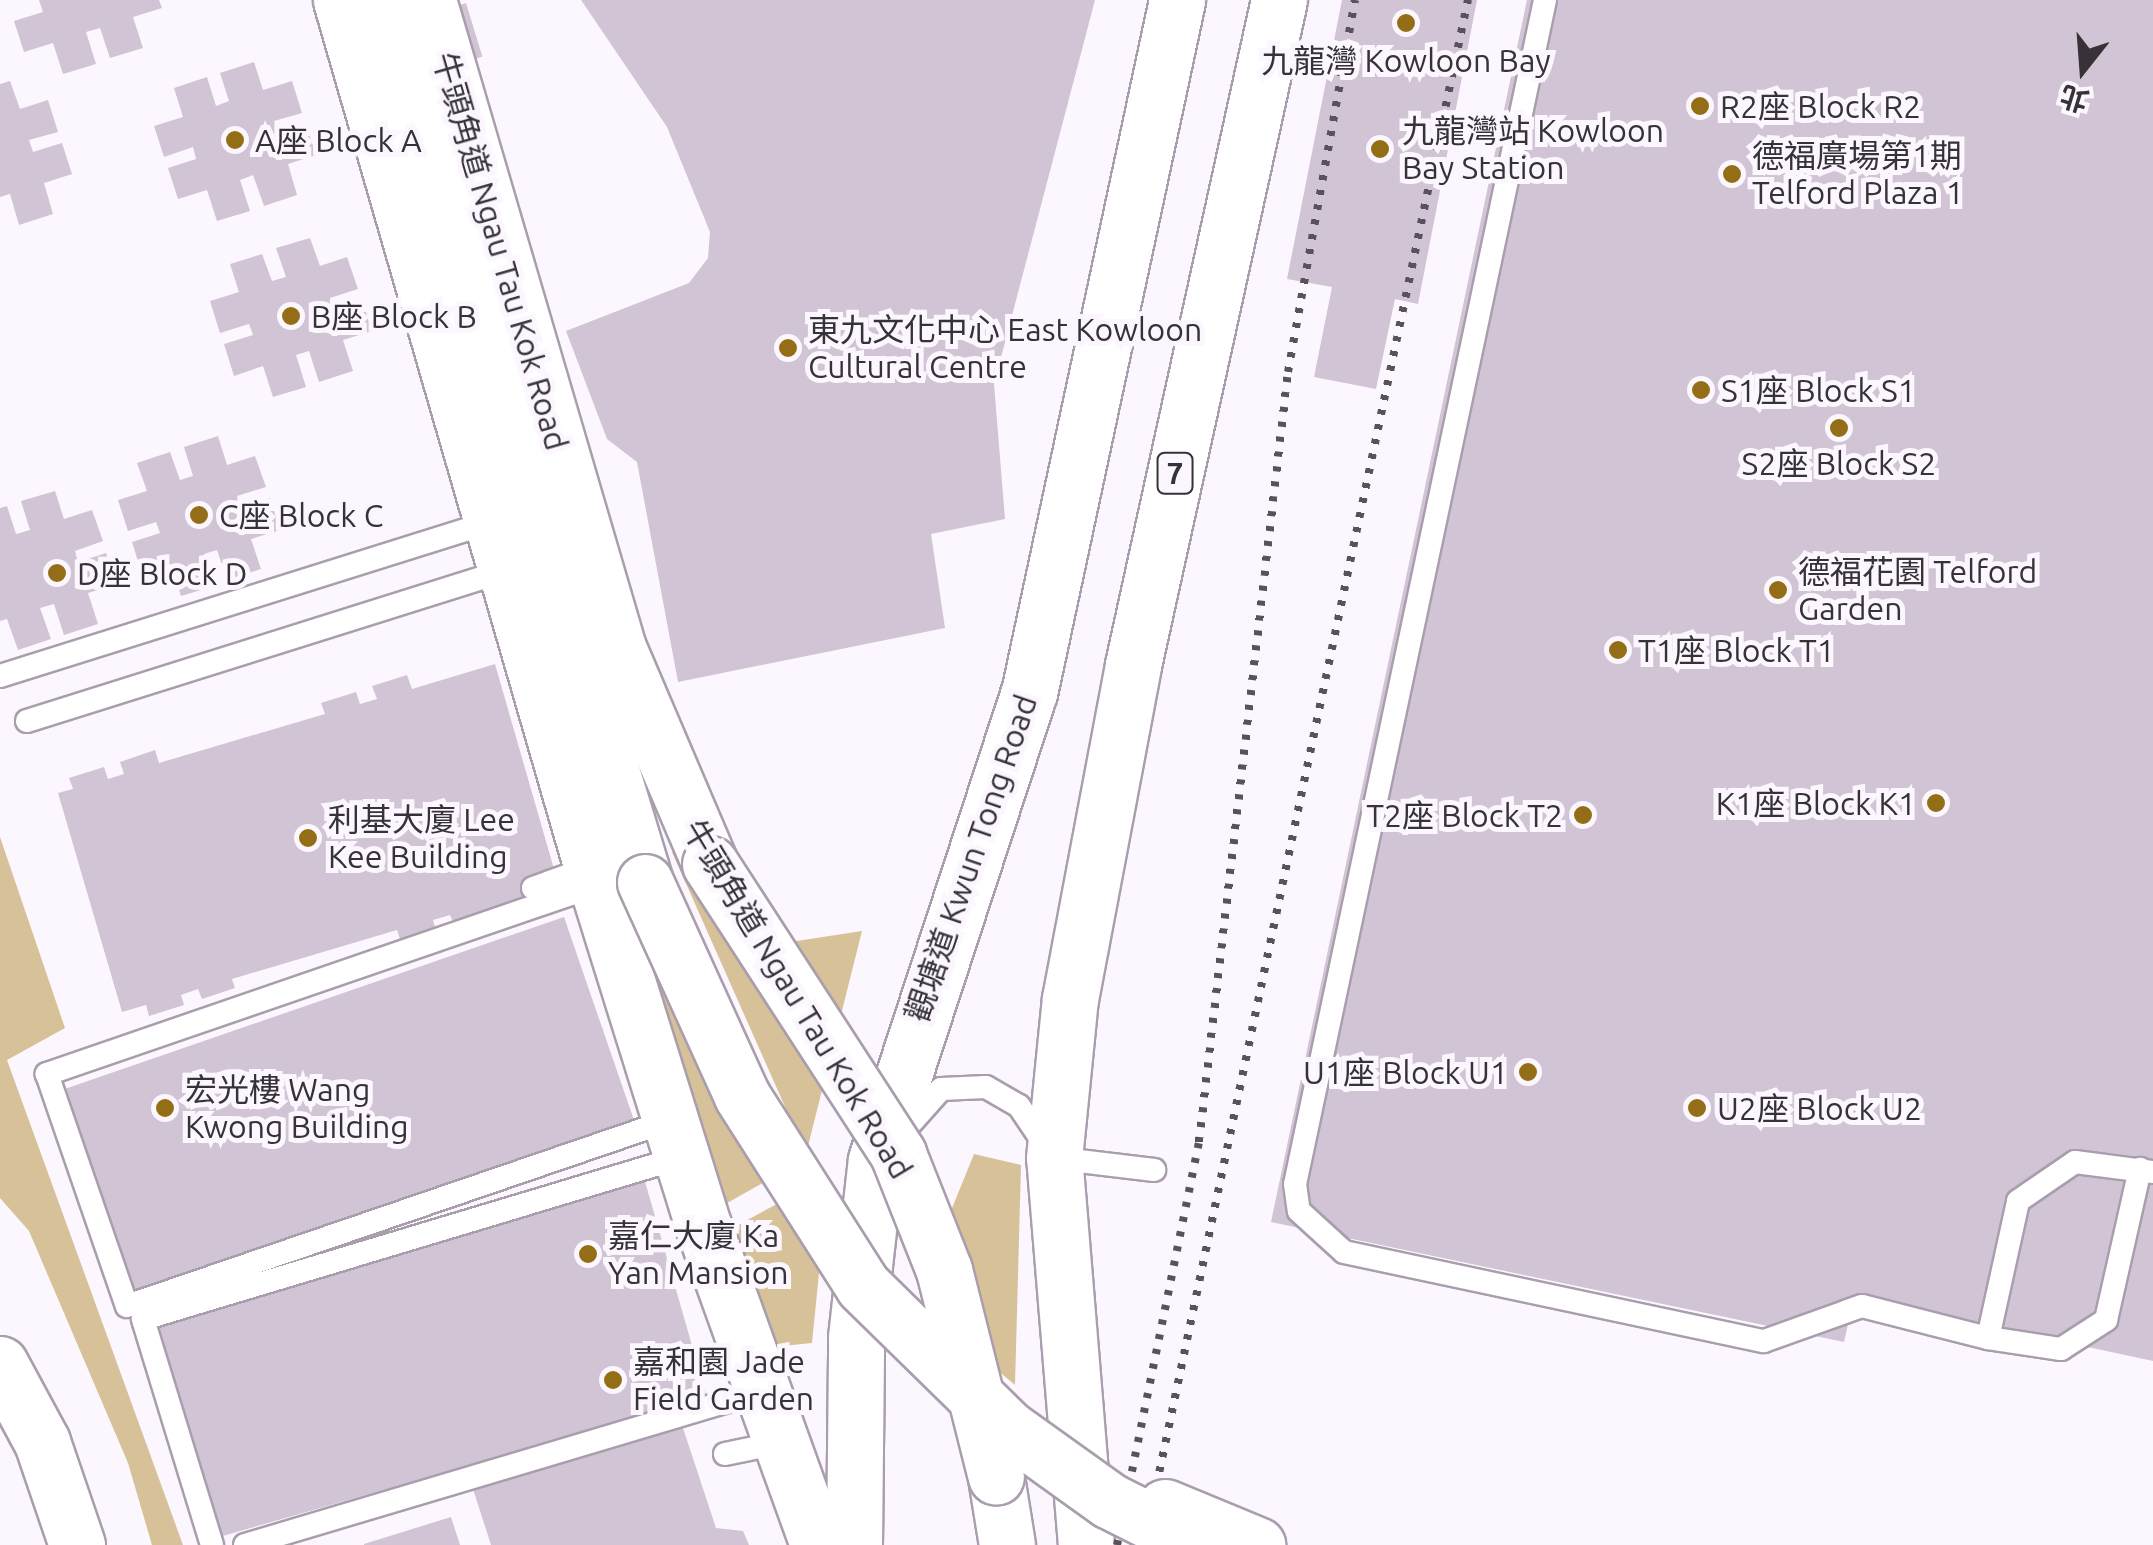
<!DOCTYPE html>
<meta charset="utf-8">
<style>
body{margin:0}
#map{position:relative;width:2153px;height:1545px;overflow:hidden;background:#fcf7fe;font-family:Ubuntu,"Noto Sans TC",sans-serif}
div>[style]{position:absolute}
.forest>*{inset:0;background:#d6c198}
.building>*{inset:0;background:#d1c4d4;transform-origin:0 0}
.roads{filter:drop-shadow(2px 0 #aa9eae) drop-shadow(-2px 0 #aa9eae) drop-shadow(0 2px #aa9eae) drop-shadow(0 -2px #aa9eae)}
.service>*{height:22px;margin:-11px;padding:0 11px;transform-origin:11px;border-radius:11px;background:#fff}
.tertiary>*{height:55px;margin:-27.5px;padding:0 27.5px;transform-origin:27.5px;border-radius:27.5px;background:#fff}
.secondary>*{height:55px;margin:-27.5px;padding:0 27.5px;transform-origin:27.5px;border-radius:27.5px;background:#fff}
.trunk>*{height:55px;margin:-27.5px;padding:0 27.5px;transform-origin:27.5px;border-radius:27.5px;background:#fff}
.rail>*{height:8px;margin-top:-4px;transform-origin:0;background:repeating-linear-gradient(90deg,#585359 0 5px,transparent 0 15px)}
.bridges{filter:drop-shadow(2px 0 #aa9eae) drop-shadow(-2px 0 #aa9eae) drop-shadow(0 2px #aa9eae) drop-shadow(0 -2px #aa9eae)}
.secondary-bridge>*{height:55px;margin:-27.5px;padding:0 27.5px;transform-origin:27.5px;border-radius:27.5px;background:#fff}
.dots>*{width:28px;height:28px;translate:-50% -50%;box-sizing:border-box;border:5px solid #fcf7fe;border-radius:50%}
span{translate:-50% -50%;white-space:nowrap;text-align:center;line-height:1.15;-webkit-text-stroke:10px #fcf7fe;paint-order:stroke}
.shield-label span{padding:2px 8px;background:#fcf7fe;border:2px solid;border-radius:8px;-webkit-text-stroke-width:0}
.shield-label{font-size:30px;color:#373238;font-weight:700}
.poi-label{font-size:32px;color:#373238}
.left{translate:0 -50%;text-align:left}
.right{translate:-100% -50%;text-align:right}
.street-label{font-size:32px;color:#373238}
.north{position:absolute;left:2033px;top:20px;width:100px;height:100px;-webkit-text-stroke:8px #fcf7fe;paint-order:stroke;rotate:197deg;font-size:28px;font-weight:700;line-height:40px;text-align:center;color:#373238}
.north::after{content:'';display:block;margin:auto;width:35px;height:45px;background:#373238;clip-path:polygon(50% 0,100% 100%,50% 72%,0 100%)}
</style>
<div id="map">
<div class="forest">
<i style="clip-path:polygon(570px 715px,770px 1179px,720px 1207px)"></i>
<i style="clip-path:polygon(0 837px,65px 1028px,7px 1060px,183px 1545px,152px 1545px,128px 1463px,29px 1231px,0 1198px)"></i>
<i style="clip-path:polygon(709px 840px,777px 944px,862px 931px,806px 1154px,672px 852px)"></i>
<i style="clip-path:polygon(974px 1154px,1021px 1165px,1015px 1385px,983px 1358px,946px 1223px)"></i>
<i style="clip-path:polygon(808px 1187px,825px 1213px,812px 1343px,763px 1348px,727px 1231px)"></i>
</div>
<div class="building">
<i style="clip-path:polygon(39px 0,159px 0,162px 8px,133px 17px,143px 48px,110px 58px,100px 28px,86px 32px,96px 64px,63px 74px,53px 43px,24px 52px,14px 21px,43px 12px)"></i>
<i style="clip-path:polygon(581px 0,1095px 0,994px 384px,1005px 519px,931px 534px,945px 628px,678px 682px,637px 462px,607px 439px,566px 331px,689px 283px,708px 258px,710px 232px,667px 127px)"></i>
<i style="clip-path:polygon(1342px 0,1477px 0,1418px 304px,1395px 299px,1376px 389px,1314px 377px,1332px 287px,1287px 279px)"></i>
<i style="clip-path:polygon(1527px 0,2153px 0,2153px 1361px,1854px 1297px,1844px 1342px,1271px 1222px)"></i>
<i style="left:466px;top:3px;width:56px;height:9px;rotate:73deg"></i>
<i style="clip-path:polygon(254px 62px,263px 90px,292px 81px,302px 113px,274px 121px,277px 133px,306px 124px,316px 155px,288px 164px,297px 195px,264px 206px,253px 175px,240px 180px,250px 211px,217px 221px,207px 190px,178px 199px,168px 168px,196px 159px,193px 147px,164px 157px,154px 126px,183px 117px,174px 88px,207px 77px,216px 106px,229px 101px,220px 73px)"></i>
<i style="clip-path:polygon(10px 81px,20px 109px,48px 100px,58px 132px,29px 140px,33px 152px,62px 143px,72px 174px,44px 183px,53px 214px,19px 225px,10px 194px,0 197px,0 84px)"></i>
<i style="clip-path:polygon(310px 238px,320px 266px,347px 257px,358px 289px,330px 298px,333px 309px,362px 300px,372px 331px,343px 340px,353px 371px,319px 382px,309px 351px,296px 355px,306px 387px,273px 397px,263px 366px,234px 376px,224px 344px,253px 335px,249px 324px,220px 333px,210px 301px,239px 292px,230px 264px,262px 254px,272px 281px,286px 277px,276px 248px)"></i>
<i style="clip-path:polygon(218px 436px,227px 465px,255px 456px,266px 487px,237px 496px,241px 508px,270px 498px,280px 530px,251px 539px,261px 569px,227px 580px,217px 550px,204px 554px,214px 586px,181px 596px,171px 564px,142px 574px,132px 542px,160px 533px,156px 522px,128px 531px,118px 500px,147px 491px,137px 463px,170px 452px,180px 480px,193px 476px,184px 447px)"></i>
<i style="clip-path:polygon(55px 491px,64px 519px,92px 510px,103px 541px,75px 551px,78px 562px,106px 553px,117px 584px,88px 593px,98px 624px,64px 635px,54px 604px,40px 608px,51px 639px,18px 650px,7px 619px,0 621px,0 508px,7px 506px,16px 534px,30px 530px,21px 501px)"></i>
<i style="clip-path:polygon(495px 664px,558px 883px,454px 924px,450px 915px,433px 920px,436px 930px,401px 942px,397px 930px,232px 979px,235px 988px,202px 999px,198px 989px,181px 995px,184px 1005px,149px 1016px,146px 1005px,122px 1012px,58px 793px,73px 789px,69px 778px,104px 767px,108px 779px,124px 774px,120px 762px,155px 750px,159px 763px,325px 714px,321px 703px,356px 692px,360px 704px,377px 699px,372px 686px,407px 675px,412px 689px)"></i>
<i style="left:564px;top:917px;width:223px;height:529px;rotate:71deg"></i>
<i style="left:644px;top:1178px;width:228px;height:509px;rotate:74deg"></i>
<i style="clip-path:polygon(682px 1425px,716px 1528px,743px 1531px,749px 1545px,491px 1545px,472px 1486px)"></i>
<i style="clip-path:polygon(451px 1517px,460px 1545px,364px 1545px,364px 1544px)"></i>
</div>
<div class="roads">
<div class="service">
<i style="left:1545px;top:0;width:1210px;rotate:101.92deg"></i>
<i style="left:1295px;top:1184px;width:27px;rotate:82deg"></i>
<i style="left:1299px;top:1211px;width:61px;rotate:42.3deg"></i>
<i style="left:1344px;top:1252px;width:429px;rotate:12deg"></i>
<i style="left:1764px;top:1341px;width:104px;rotate:-19.7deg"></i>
<i style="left:1862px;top:1306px;width:130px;rotate:14.3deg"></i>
<i style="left:1988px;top:1338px;width:140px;rotate:-77.6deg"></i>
<i style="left:2018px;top:1201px;width:69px;rotate:-34.4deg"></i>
<i style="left:2075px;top:1162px;width:79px;rotate:7.3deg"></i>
<i style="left:0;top:676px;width:511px;rotate:-17.41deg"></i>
<i style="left:27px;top:721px;width:500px;rotate:-17.46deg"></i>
<i style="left:597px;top:885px;width:582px;rotate:161.04deg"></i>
<i style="left:47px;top:1074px;width:245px;rotate:71deg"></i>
<i style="left:127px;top:1306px;width:575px;rotate:-18.88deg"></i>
<i style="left:533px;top:888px;width:63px;rotate:-19.6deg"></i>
<i style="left:902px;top:1133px;width:59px;rotate:-48.4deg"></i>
<i style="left:941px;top:1089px;width:45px;rotate:-2.5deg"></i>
<i style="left:986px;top:1087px;width:38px;rotate:30deg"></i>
<i style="left:1019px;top:1106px;width:63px;rotate:56.1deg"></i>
<i style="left:1054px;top:1158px;width:101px;rotate:6.8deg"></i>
<i style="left:1988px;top:1338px;width:74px;rotate:8.6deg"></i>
<i style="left:2061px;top:1349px;width:54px;rotate:-32.8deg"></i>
<i style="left:2106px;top:1320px;width:155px;rotate:-77.3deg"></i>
<i style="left:725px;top:1454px;width:54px;rotate:-11.7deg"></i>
<i style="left:212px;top:1545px;width:236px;rotate:-107deg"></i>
<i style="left:143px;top:1319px;width:563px;rotate:-16.73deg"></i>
<i style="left:245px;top:1545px;width:539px;rotate:-16.59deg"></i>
</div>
<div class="tertiary">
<i style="left:0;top:1364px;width:89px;rotate:61.7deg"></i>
<i style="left:42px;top:1442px;width:109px;rotate:71.2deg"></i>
</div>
<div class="secondary">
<i style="left:341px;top:0;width:921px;rotate:73.87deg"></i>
<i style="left:597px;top:885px;width:356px;rotate:72.7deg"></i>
<i style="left:703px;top:1225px;width:340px;rotate:70.2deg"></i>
<i style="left:378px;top:0;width:922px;rotate:73.16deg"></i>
<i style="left:428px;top:0;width:675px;rotate:73.66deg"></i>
<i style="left:618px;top:648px;width:235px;rotate:66.9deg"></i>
<i style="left:996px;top:1477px;width:69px;rotate:80.8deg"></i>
</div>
<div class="trunk">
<i style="left:854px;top:1545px;width:208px;rotate:-89.4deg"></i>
<i style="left:856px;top:1337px;width:178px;rotate:-83.6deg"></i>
<i style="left:876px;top:1160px;width:491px;rotate:-71.9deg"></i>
<i style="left:1029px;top:693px;width:709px;rotate:-77.94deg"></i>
<i style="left:1086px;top:1545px;width:388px;rotate:-94.7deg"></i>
<i style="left:1054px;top:1158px;width:160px;rotate:-84.3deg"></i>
<i style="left:1070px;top:999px;width:340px;rotate:-79.3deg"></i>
<i style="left:1133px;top:665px;width:681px;rotate:-77.62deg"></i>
</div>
</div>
<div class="rail">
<i style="left:1117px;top:1545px;width:411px;rotate:-78.5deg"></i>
<i style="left:1199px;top:1142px;width:775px;rotate:-83.41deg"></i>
<i style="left:1288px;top:372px;width:378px;rotate:-79.8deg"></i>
<i style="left:1144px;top:1545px;width:1579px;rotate:-78.16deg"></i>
</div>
<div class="bridges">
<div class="secondary-bridge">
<i style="left:710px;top:864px;width:346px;rotate:57deg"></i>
<i style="left:898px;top:1154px;width:125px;rotate:68.4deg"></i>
<i style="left:944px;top:1270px;width:213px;rotate:75.9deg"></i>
<i style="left:645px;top:882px;width:235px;rotate:65.6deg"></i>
<i style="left:742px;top:1096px;width:225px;rotate:57.5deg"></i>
<i style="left:863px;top:1286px;width:203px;rotate:44.4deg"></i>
<i style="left:1008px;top:1428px;width:125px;rotate:35.6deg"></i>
<i style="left:1110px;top:1501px;width:98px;rotate:26.6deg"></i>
<i style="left:1165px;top:1507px;width:100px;rotate:22.4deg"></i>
</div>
</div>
<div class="dots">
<i style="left:1406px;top:23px;background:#946e17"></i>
<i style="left:1700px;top:106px;background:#946e17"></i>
<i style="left:235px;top:140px;background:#946e17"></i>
<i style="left:1380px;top:149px;background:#946e17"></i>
<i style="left:1732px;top:174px;background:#946e17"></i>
<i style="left:291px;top:316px;background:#946e17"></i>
<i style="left:788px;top:348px;background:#946e17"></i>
<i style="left:1701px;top:390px;background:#946e17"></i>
<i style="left:1839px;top:428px;background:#946e17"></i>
<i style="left:199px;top:515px;background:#946e17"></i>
<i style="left:57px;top:573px;background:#946e17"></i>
<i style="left:1778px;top:590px;background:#946e17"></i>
<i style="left:1618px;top:650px;background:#946e17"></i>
<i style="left:1936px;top:803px;background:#946e17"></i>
<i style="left:1583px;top:815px;background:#946e17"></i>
<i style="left:308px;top:838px;background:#946e17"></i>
<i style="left:1528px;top:1072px;background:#946e17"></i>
<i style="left:165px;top:1108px;background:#946e17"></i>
<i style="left:1697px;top:1108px;background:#946e17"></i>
<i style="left:588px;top:1254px;background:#946e17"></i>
<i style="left:613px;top:1380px;background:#946e17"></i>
</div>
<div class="shield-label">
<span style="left:1175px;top:473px">7</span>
</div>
<div class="poi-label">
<span style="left:1406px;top:60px">九龍灣 Kowloon Bay</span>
<span class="left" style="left:1720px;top:106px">R2座 Block R2</span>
<span class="left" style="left:1402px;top:149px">九龍灣站 Kowloon<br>Bay Station</span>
<span class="left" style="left:255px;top:140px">A座 Block A</span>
<span class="left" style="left:1752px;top:174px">德福廣場第1期<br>Telford Plaza 1</span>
<span class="left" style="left:311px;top:316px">B座 Block B</span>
<span class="left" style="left:808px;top:348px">東九文化中心 East Kowloon<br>Cultural Centre</span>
<span class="left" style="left:1721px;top:390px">S1座 Block S1</span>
<span style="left:1839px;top:463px">S2座 Block S2</span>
<span class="left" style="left:219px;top:515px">C座 Block C</span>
<span class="left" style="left:1798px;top:590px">德福花園 Telford<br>Garden</span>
<span class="left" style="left:77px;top:573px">D座 Block D</span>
<span class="left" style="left:1638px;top:650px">T1座 Block T1</span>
<span class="right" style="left:1916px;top:803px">K1座 Block K1</span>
<span class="right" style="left:1563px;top:815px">T2座 Block T2</span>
<span class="left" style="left:328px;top:838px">利基大廈 Lee<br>Kee Building</span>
<span class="right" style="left:1508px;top:1072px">U1座 Block U1</span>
<span class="left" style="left:185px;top:1108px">宏光樓 Wang<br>Kwong Building</span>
<span class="left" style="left:1717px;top:1108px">U2座 Block U2</span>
<span class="left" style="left:608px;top:1254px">嘉仁大廈 Ka<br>Yan Mansion</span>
<span class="left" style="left:633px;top:1380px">嘉和園 Jade<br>Field Garden</span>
</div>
<div class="street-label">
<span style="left:501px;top:251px;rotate:74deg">牛頭角道 Ngau Tau Kok Road</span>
<span style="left:971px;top:858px;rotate:-71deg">觀塘道 Kwun Tong Road</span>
<span style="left:798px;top:999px;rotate:59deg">牛頭角道 Ngau Tau Kok Road</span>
</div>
<div class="north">北</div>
</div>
